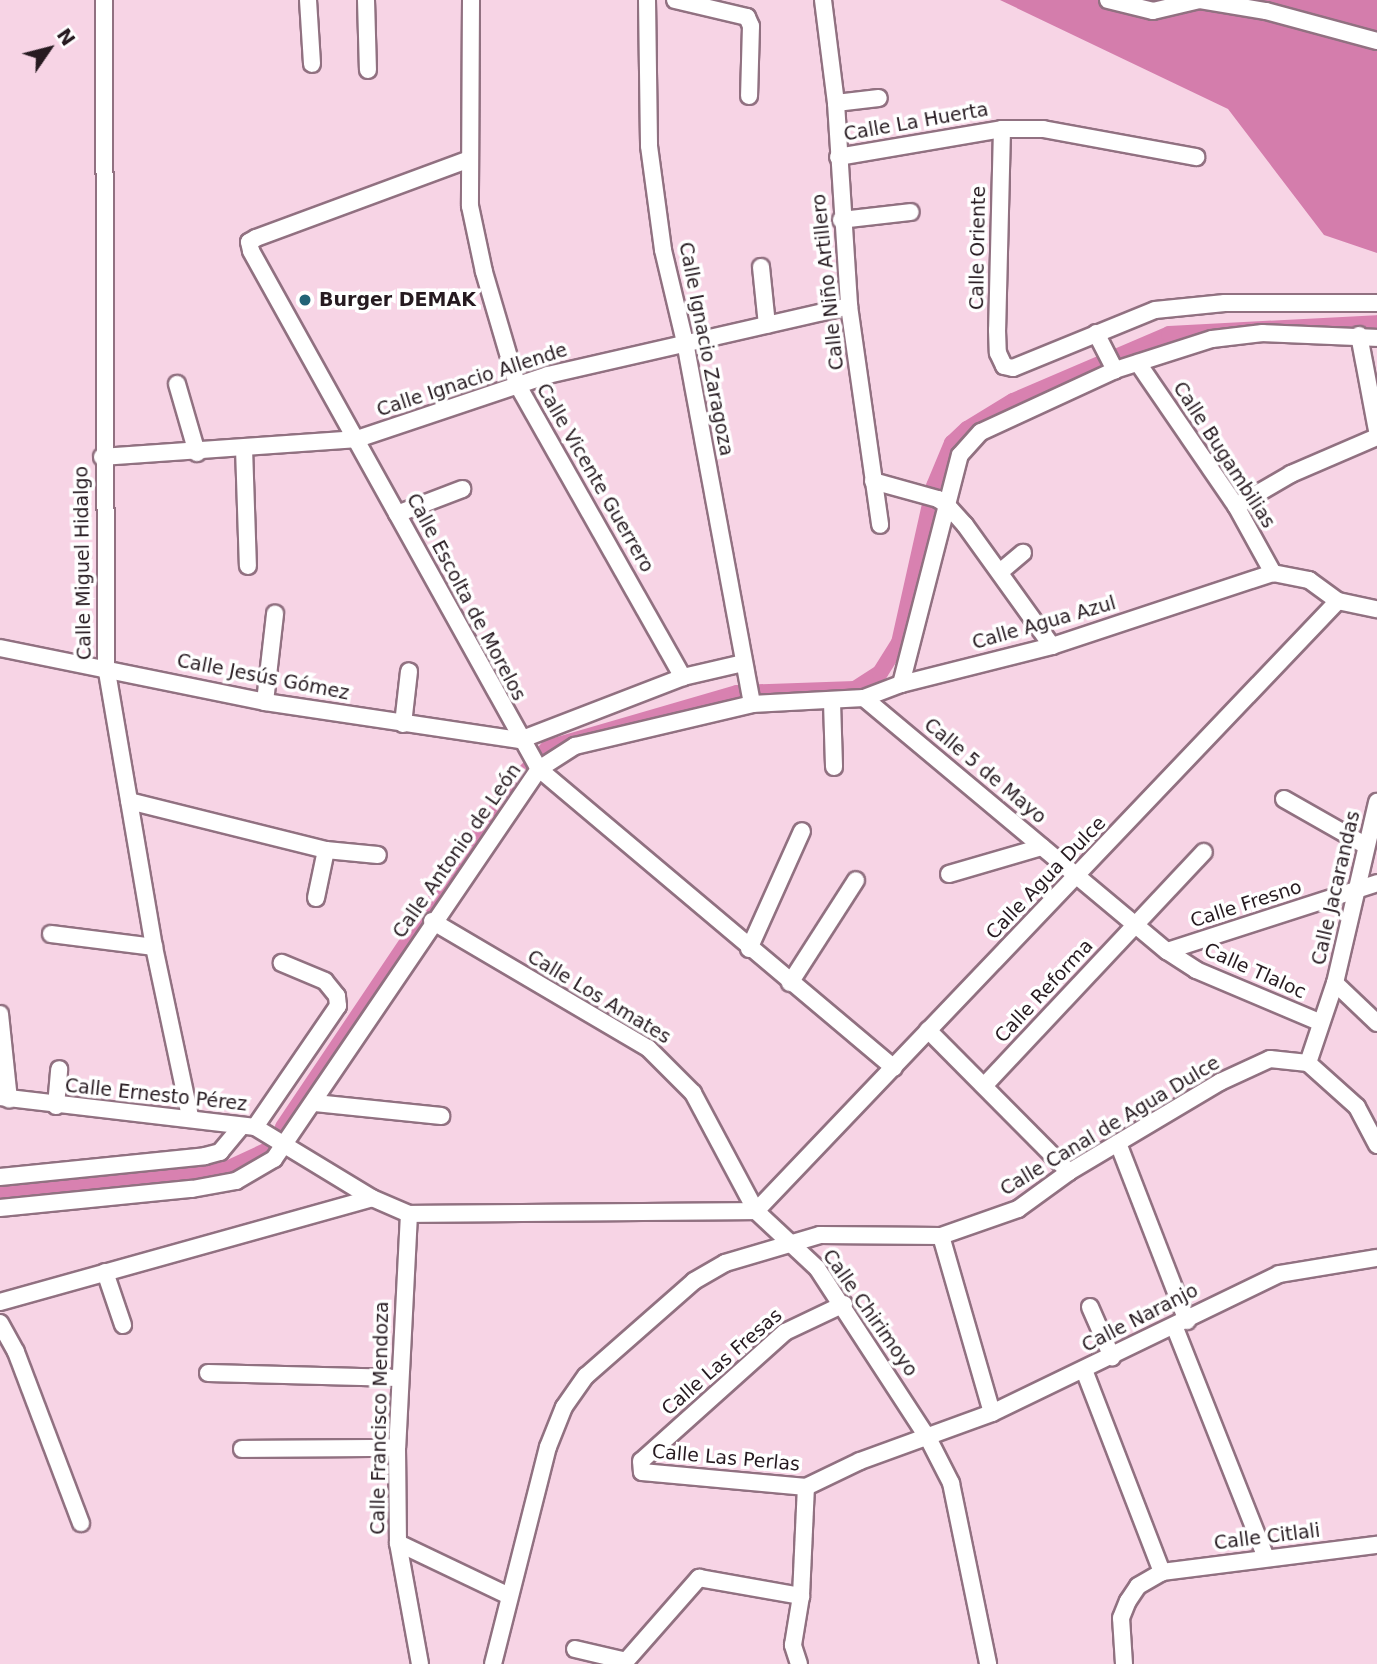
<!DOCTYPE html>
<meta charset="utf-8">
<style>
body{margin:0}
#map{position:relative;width:1377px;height:1664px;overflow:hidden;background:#f7d4e5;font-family:"DejaVu Sans",sans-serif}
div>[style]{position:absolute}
.forest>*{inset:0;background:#d47dac}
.canal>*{height:16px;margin:-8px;padding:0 8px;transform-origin:8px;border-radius:8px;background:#d881b0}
.roads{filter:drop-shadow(2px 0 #917181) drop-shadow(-2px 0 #917181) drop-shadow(0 2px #917181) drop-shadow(0 -2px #917181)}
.street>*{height:16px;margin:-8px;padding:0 8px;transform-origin:8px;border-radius:8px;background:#fff}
.dots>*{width:19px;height:19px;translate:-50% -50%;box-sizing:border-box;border:4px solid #fff;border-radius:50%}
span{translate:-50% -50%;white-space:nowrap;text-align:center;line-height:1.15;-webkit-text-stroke:7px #fff;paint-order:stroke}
.street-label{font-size:19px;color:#261a20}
.poi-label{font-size:19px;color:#261a20;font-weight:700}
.left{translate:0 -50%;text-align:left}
.north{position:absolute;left:14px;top:14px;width:70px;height:70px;-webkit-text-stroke:5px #fff;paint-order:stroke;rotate:55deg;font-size:19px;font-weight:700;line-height:28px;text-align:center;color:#261a20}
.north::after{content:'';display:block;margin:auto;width:24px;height:32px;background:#261a20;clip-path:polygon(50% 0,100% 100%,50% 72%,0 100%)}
</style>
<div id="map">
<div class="forest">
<i style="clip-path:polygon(1000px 0,1377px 0,1377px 253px,1324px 235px,1228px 109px)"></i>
</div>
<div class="canal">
<i style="left:283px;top:1127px;width:412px;rotate:-56.1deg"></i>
<i style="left:513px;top:785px;width:51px;rotate:-46.6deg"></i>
<i style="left:548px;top:748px;width:197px;rotate:-16.2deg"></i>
<i style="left:737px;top:693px;width:118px;rotate:-1.9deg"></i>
<i style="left:855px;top:689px;width:30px;rotate:-33deg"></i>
<i style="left:880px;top:673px;width:36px;rotate:-58deg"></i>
<i style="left:899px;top:643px;width:161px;rotate:-77.4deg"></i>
<i style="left:934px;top:486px;width:47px;rotate:-67.3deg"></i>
<i style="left:952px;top:443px;width:21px;rotate:-43deg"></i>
<i style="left:967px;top:429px;width:54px;rotate:-31.3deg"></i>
<i style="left:1013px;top:401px;width:170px;rotate:-23.2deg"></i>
<i style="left:1169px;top:334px;width:208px;rotate:-3deg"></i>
<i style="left:0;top:1192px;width:230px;rotate:-6deg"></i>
<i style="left:229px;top:1168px;width:45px;rotate:-24.9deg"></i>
</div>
<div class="roads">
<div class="street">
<i style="left:104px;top:0;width:666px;rotate:89.83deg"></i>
<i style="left:106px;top:666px;width:285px;rotate:80.3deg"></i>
<i style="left:154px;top:947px;width:174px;rotate:78deg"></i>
<i style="left:308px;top:0;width:64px;rotate:86.4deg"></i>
<i style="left:366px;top:0;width:70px;rotate:88.4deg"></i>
<i style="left:471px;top:0;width:206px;rotate:90.3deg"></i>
<i style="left:470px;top:206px;width:67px;rotate:78deg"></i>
<i style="left:484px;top:272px;width:117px;rotate:73.6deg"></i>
<i style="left:517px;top:384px;width:337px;rotate:60.5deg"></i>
<i style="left:647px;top:0;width:146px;rotate:89.2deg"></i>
<i style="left:649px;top:146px;width:105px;rotate:82.3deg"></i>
<i style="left:663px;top:250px;width:95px;rotate:76.6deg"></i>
<i style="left:685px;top:342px;width:368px;rotate:79.5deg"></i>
<i style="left:675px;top:0;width:74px;rotate:13.3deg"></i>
<i style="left:747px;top:17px;width:10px;rotate:66deg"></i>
<i style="left:751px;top:26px;width:70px;rotate:91.6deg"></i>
<i style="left:823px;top:0;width:104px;rotate:82.8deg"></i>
<i style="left:836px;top:103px;width:203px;rotate:86.3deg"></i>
<i style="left:849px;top:306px;width:221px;rotate:81.9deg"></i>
<i style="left:1108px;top:0;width:46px;rotate:13.7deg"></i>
<i style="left:1153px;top:11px;width:48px;rotate:-13.2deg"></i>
<i style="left:1200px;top:0;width:67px;rotate:9.5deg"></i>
<i style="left:1266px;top:11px;width:115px;rotate:15.1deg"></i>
<i style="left:836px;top:103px;width:43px;rotate:-6.6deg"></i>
<i style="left:1002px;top:129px;width:201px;rotate:91.4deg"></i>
<i style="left:997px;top:330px;width:23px;rotate:88deg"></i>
<i style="left:998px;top:353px;width:14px;rotate:65deg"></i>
<i style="left:1004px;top:366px;width:9px;rotate:13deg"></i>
<i style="left:1013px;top:368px;width:153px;rotate:-22.2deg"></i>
<i style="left:1155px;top:310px;width:70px;rotate:-5.7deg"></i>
<i style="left:1225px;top:303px;width:152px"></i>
<i style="left:838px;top:157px;width:166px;rotate:-9.7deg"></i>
<i style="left:1002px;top:129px;width:41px"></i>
<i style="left:1043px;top:129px;width:156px;rotate:10.4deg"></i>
<i style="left:467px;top:160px;width:225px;rotate:159.7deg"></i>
<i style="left:256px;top:238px;width:8px;rotate:150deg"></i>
<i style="left:249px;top:242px;width:9px;rotate:77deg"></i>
<i style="left:251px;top:251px;width:593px;rotate:60.93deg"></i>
<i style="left:539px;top:769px;width:464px;rotate:40.1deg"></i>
<i style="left:841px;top:220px;width:70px;rotate:-6.5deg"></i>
<i style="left:761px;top:267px;width:58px;rotate:84.1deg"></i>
<i style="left:1096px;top:333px;width:42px;rotate:62.8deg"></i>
<i style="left:1359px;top:335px;width:97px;rotate:79.3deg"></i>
<i style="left:1138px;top:363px;width:173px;rotate:55.6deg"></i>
<i style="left:1236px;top:506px;width:77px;rotate:61.1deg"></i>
<i style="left:177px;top:384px;width:72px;rotate:73.8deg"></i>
<i style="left:244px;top:448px;width:118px;rotate:88.1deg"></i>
<i style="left:102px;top:457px;width:256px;rotate:-4deg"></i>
<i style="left:357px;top:439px;width:201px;rotate:-18.5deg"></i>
<i style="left:548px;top:375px;width:309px;rotate:-12.9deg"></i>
<i style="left:873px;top:481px;width:67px;rotate:15.5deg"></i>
<i style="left:938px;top:499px;width:11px;rotate:34deg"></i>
<i style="left:947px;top:505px;width:27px;rotate:48deg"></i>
<i style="left:965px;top:525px;width:149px;rotate:54.3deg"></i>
<i style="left:1236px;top:506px;width:64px;rotate:-30.2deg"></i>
<i style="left:1291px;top:474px;width:94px;rotate:-23.3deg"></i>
<i style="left:397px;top:514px;width:70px;rotate:-21deg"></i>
<i style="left:1000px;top:572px;width:30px;rotate:-40deg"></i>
<i style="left:1338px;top:601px;width:40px;rotate:12deg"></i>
<i style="left:0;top:648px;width:270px;rotate:11.5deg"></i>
<i style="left:265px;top:702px;width:258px;rotate:8.5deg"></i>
<i style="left:520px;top:740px;width:175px;rotate:-21.1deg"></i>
<i style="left:683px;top:677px;width:62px;rotate:-13.1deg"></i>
<i style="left:901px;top:684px;width:236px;rotate:-75.6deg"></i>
<i style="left:960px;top:455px;width:31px;rotate:-48deg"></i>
<i style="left:981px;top:432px;width:148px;rotate:-24.8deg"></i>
<i style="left:1115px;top:370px;width:102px;rotate:-17.7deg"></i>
<i style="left:1212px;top:339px;width:51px;rotate:-6.7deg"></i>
<i style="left:1263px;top:333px;width:114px;rotate:2.5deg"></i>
<i style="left:864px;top:698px;width:395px;rotate:39.9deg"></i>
<i style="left:1167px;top:951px;width:35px;rotate:33deg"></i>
<i style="left:1196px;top:970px;width:134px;rotate:22.9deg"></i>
<i style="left:265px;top:702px;width:89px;rotate:-83.5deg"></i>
<i style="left:832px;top:702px;width:65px;rotate:88.2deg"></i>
<i style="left:403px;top:724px;width:53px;rotate:-83.5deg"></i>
<i style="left:1284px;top:799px;width:93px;rotate:29.6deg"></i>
<i style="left:129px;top:801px;width:203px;rotate:14deg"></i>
<i style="left:326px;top:850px;width:52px;rotate:5.5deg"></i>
<i style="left:949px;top:874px;width:97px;rotate:-16.2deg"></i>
<i style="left:316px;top:898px;width:49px;rotate:-78.2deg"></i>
<i style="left:432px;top:921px;width:251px;rotate:30.5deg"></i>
<i style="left:648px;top:1048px;width:64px;rotate:45deg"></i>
<i style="left:693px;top:1093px;width:134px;rotate:61.9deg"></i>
<i style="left:756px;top:1211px;width:83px;rotate:43.1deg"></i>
<i style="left:817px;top:1268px;width:203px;rotate:56.9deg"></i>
<i style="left:928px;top:1438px;width:51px;rotate:62.9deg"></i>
<i style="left:951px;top:1483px;width:185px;rotate:78.4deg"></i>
<i style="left:51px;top:934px;width:104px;rotate:7.2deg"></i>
<i style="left:749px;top:949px;width:129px;rotate:-65.8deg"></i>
<i style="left:1167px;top:951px;width:221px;rotate:-17.9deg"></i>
<i style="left:790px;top:983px;width:122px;rotate:-57.3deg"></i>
<i style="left:1335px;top:983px;width:58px;rotate:43.6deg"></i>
<i style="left:0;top:1014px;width:86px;rotate:84deg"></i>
<i style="left:928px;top:1030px;width:200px;rotate:45.2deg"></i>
<i style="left:1308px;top:1063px;width:84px;rotate:-71.4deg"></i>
<i style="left:1335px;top:983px;width:186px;rotate:-76.9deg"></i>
<i style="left:984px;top:1086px;width:321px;rotate:-46.8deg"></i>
<i style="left:0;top:1097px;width:257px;rotate:6.7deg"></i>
<i style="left:255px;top:1127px;width:137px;rotate:31.3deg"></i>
<i style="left:372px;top:1198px;width:40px;rotate:23.4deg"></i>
<i style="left:409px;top:1214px;width:347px;rotate:-0.5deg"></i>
<i style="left:315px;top:1103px;width:127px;rotate:5.9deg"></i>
<i style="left:56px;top:1106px;width:37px;rotate:-85deg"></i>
<i style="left:255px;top:1127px;width:147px;rotate:-55.6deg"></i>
<i style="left:338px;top:1006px;width:10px;rotate:-96deg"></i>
<i style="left:337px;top:996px;width:19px;rotate:-129deg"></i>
<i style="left:325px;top:981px;width:47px;rotate:-157.3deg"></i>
<i style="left:1118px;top:1143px;width:191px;rotate:68.8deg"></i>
<i style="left:0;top:1177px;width:206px;rotate:-5.8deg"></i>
<i style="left:205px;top:1156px;width:16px;rotate:-15deg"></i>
<i style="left:220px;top:1152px;width:33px;rotate:-50deg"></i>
<i style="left:0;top:1208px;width:193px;rotate:-5.7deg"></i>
<i style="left:192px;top:1189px;width:45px;rotate:-10.3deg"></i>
<i style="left:236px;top:1181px;width:44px;rotate:-30.1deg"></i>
<i style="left:274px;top:1159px;width:472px;rotate:-55.8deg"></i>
<i style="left:539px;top:769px;width:43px;rotate:-32.6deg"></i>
<i style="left:575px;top:746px;width:182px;rotate:-13.3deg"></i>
<i style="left:752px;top:704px;width:112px;rotate:-3.1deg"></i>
<i style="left:864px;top:698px;width:40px;rotate:-21deg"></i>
<i style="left:901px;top:684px;width:156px;rotate:-14.1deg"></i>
<i style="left:1052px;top:646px;width:233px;rotate:-18.3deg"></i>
<i style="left:1273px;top:573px;width:37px;rotate:11deg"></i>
<i style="left:1309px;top:580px;width:36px;rotate:36deg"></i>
<i style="left:756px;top:1211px;width:843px;rotate:-46.35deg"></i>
<i style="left:409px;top:1214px;width:234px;rotate:92.9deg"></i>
<i style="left:397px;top:1448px;width:95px;rotate:89.4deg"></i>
<i style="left:398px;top:1543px;width:123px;rotate:79.7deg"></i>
<i style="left:941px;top:1236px;width:184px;rotate:73.9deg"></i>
<i style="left:105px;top:1272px;width:56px;rotate:71.2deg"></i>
<i style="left:0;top:1302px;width:386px;rotate:-15.6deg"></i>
<i style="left:844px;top:1304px;width:65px;rotate:154.6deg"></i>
<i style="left:785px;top:1332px;width:193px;rotate:138.1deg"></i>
<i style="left:641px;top:1461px;width:11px;rotate:85deg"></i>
<i style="left:642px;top:1472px;width:165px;rotate:5.2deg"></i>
<i style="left:806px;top:1487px;width:60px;rotate:-25.7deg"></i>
<i style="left:860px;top:1461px;width:140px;rotate:-20deg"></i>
<i style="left:992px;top:1413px;width:319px;rotate:-25.8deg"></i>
<i style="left:1279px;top:1274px;width:99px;rotate:-9.3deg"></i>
<i style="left:1090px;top:1307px;width:55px;rotate:66.3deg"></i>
<i style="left:0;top:1323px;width:33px;rotate:61deg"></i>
<i style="left:16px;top:1352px;width:183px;rotate:69.2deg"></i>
<i style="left:1175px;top:1328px;width:247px;rotate:68.4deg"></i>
<i style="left:1084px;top:1370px;width:217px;rotate:68.9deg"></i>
<i style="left:208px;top:1373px;width:191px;rotate:1.5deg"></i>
<i style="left:242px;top:1449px;width:155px;rotate:-0.4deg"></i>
<i style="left:398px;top:1543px;width:121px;rotate:25.5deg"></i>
<i style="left:575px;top:1649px;width:52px;rotate:13.2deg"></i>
<i style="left:626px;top:1661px;width:111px;rotate:-48.7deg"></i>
<i style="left:699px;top:1578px;width:104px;rotate:10deg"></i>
<i style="left:493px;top:1664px;width:224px;rotate:-75.8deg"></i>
<i style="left:548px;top:1447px;width:43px;rotate:-68.2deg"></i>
<i style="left:564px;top:1407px;width:38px;rotate:-55deg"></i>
<i style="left:586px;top:1376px;width:144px;rotate:-41.3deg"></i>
<i style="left:694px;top:1281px;width:36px;rotate:-30deg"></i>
<i style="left:725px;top:1263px;width:99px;rotate:-16.4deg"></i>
<i style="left:820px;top:1235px;width:121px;rotate:0.5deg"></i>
<i style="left:941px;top:1236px;width:82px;rotate:-19.3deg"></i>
<i style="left:1018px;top:1209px;width:63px;rotate:-36deg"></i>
<i style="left:1069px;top:1172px;width:176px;rotate:-30.8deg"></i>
<i style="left:1220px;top:1082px;width:55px;rotate:-24.7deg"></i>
<i style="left:1270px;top:1059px;width:38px;rotate:6deg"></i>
<i style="left:1308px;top:1063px;width:66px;rotate:41.9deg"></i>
<i style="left:1357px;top:1107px;width:43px;rotate:62.2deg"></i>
<i style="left:799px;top:1664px;width:20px;rotate:-108deg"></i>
<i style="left:793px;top:1645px;width:50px;rotate:-80.7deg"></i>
<i style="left:801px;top:1596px;width:109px;rotate:-87.4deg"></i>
<i style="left:1124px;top:1664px;width:46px;rotate:-93.7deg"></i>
<i style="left:1121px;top:1618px;width:18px;rotate:-68deg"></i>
<i style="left:1128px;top:1601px;width:18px;rotate:-56deg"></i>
<i style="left:1138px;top:1586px;width:28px;rotate:-30deg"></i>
<i style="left:1162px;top:1572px;width:217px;rotate:-7.2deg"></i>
</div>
</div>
<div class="dots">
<i style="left:305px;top:300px;background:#226377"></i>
</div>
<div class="street-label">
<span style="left:916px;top:122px;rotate:-10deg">Calle La Huerta</span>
<span style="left:978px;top:248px;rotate:-89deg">Calle Oriente</span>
<span style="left:828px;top:282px;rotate:-96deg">Calle Niño Artillero</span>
<span style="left:706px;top:349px;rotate:79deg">Calle Ignacio Zaragoza</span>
<span style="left:472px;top:380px;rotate:-18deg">Calle Ignacio Allende</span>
<span style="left:1224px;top:455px;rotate:57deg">Calle Bugambilias</span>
<span style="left:595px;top:478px;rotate:60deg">Calle Vicente Guerrero</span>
<span style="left:83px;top:563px;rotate:-91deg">Calle Miguel Hidalgo</span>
<span style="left:466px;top:597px;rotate:62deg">Calle Escolta de Morelos</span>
<span style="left:1044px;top:623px;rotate:-16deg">Calle Agua Azul</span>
<span style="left:263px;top:677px;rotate:11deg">Calle Jesús Gómez</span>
<span style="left:985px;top:771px;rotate:40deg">Calle 5 de Mayo</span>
<span style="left:457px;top:851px;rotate:-55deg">Calle Antonio de León</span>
<span style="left:1046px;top:878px;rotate:-46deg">Calle Agua Dulce</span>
<span style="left:1336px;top:888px;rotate:-77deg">Calle Jacarandas</span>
<span style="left:1246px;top:904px;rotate:-18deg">Calle Fresno</span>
<span style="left:1255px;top:971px;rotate:24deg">Calle Tlaloc</span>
<span style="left:1044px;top:991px;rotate:-47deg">Calle Reforma</span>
<span style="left:599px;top:997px;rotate:31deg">Calle Los Amates</span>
<span style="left:156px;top:1095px;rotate:6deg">Calle Ernesto Pérez</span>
<span style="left:1110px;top:1126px;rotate:-31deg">Calle Canal de Agua Dulce</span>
<span style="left:870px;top:1313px;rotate:55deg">Calle Chirimoyo</span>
<span style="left:1140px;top:1318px;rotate:-27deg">Calle Naranjo</span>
<span style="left:722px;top:1362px;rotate:-41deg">Calle Las Fresas</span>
<span style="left:380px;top:1418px;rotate:-89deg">Calle Francisco Mendoza</span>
<span style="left:726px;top:1458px;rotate:5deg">Calle Las Perlas</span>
<span style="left:1267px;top:1537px;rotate:-7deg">Calle Citlali</span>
</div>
<div class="poi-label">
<span class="left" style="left:319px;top:300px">Burger DEMAK</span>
</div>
<div class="north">N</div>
</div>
